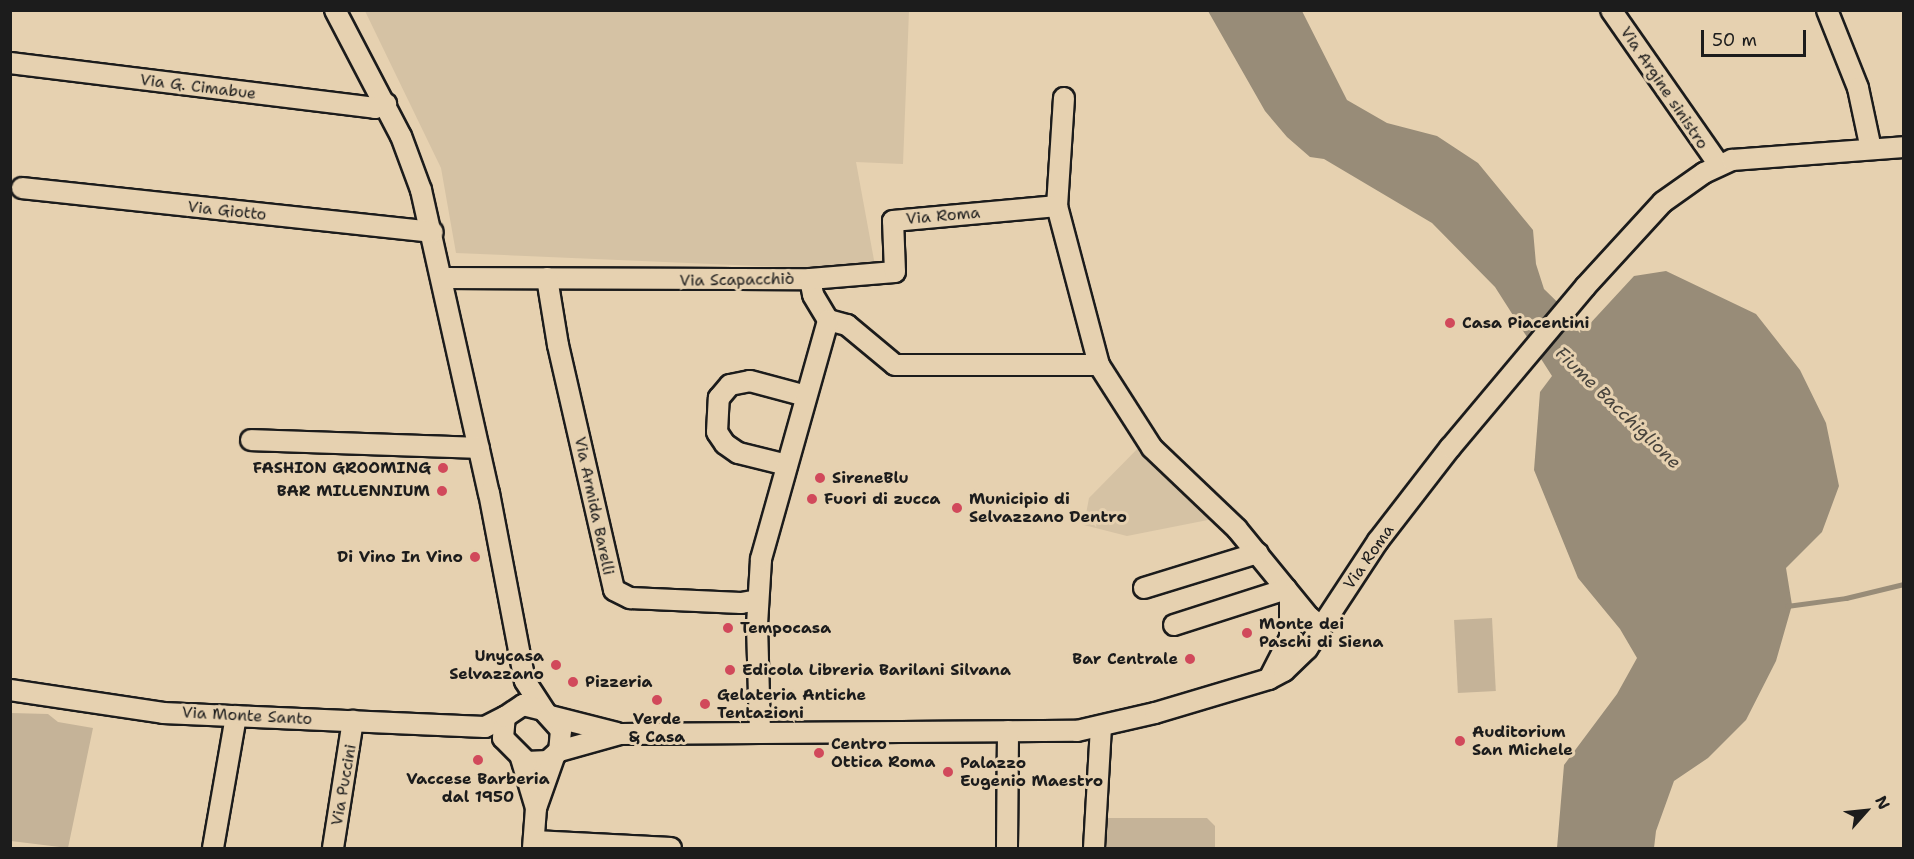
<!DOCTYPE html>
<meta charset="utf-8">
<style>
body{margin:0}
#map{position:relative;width:1914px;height:859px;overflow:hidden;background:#e6d1b0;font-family:"Shantell Sans",sans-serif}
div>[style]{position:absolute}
.built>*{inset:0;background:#d5c2a4}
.green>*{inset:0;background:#c5b398;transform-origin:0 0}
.water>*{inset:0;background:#988c78}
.stream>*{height:4.5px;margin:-2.25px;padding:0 2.25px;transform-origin:2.25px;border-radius:2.25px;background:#988c78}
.roads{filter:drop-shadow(2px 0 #1c1c1c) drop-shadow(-2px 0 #1c1c1c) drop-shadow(0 2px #1c1c1c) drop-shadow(0 -2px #1c1c1c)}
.minor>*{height:20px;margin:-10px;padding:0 10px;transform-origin:10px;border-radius:10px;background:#e6d1b0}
.dots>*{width:16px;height:16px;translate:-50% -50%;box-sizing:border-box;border:3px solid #e6d1b0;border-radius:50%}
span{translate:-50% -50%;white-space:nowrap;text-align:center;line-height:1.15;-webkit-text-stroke:6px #e6d1b0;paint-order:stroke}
.street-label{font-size:16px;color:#1c1c1c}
.poi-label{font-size:16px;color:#1c1c1c;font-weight:700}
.left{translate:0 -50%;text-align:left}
.right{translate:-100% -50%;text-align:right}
.water-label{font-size:18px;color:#47433c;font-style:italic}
.frame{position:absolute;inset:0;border:12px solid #1c1c1c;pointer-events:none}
.north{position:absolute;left:1836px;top:781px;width:60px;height:60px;-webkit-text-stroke:4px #e6d1b0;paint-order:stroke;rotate:63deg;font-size:16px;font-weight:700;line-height:24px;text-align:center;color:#1c1c1c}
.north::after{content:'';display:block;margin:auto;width:21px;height:27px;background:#1c1c1c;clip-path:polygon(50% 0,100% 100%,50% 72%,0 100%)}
.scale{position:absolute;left:1701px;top:30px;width:105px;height:27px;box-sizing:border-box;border:3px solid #1c1c1c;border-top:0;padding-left:8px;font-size:18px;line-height:21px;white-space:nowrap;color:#1c1c1c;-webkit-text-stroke:4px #e6d1b0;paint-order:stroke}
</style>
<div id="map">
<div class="built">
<i style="clip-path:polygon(365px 11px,909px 11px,903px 164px,856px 162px,876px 271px,456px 253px,441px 168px)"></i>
<i style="clip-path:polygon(1146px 440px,1223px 517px,1127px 536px,1084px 525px,1089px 498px)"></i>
</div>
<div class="green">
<i style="left:1492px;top:618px;width:73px;height:38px;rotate:87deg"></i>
<i style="clip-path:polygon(11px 713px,48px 714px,58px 722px,93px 728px,68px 848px,11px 841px)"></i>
<i style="clip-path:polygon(1108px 818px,1207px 818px,1215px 826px,1215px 848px,1106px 848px)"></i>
</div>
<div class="water">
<i style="clip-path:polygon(1208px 11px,1302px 11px,1347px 100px,1387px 123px,1437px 136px,1478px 163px,1533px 230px,1536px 264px,1544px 289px,1585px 329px,1634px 276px,1666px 271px,1756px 314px,1800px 370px,1826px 423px,1839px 486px,1822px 532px,1786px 568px,1792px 605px,1776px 661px,1746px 720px,1708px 758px,1674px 781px,1656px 831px,1654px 848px,1557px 848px,1564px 765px,1617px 694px,1637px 658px,1620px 629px,1578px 578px,1534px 470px,1540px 392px,1552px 376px,1495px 287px,1432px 223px,1324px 159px,1310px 157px,1287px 137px,1265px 111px)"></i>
</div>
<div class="stream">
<i style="left:1787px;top:606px;width:60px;rotate:-7.7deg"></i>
<i style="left:1846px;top:598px;width:60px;rotate:-13.6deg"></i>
</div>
<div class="roads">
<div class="minor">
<i style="left:335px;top:10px;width:142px;rotate:62.4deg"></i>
<i style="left:401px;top:136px;width:58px;rotate:69.7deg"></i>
<i style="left:421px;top:190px;width:311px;rotate:77.4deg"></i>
<i style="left:489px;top:493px;width:191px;rotate:79.2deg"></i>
<i style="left:525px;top:681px;width:37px;rotate:57deg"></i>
<i style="left:1611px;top:10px;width:189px;rotate:55.1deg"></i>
<i style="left:1827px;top:10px;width:84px;rotate:68.3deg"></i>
<i style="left:1858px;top:88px;width:62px;rotate:78deg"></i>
<i style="left:10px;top:63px;width:368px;rotate:7deg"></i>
<i style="left:375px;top:108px;width:12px;rotate:-20deg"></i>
<i style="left:1064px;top:98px;width:108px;rotate:93.7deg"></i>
<i style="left:1057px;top:206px;width:164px;rotate:75.2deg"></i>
<i style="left:1099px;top:365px;width:98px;rotate:57.4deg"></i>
<i style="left:1152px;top:448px;width:117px;rotate:43.6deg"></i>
<i style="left:1237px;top:529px;width:114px;rotate:50.7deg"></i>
<i style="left:1309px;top:617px;width:16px;rotate:38deg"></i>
<i style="left:22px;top:188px;width:413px;rotate:6.1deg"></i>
<i style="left:442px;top:278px;width:368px;rotate:0.2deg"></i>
<i style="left:810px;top:279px;width:16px;rotate:79deg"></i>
<i style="left:813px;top:295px;width:29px;rotate:59deg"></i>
<i style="left:828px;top:320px;width:20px;rotate:15deg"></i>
<i style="left:847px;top:325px;width:62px;rotate:39.8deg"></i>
<i style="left:895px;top:365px;width:204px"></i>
<i style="left:547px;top:278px;width:68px;rotate:80.7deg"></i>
<i style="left:558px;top:345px;width:251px;rotate:77.1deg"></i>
<i style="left:614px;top:590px;width:18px;rotate:27deg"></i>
<i style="left:630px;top:598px;width:111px;rotate:2.6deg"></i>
<i style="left:741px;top:603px;width:17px;rotate:-10deg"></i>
<i style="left:810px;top:279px;width:85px;rotate:-4.7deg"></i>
<i style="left:895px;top:272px;width:51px;rotate:-92.2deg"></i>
<i style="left:893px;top:221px;width:165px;rotate:-5.2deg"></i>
<i style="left:251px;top:440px;width:228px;rotate:2deg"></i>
<i style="left:787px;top:465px;width:50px;rotate:-166.2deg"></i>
<i style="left:738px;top:453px;width:16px;rotate:-145deg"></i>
<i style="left:725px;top:444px;width:14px;rotate:-124deg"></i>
<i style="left:717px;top:432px;width:34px;rotate:-87deg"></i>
<i style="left:719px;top:398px;width:17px;rotate:-50deg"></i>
<i style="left:730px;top:385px;width:20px;rotate:-11deg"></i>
<i style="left:750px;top:381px;width:58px;rotate:15deg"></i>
<i style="left:1144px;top:588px;width:119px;rotate:-17.1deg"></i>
<i style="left:1174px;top:625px;width:118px;rotate:-17.8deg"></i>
<i style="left:1270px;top:677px;width:44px;rotate:-62.9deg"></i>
<i style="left:1290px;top:638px;width:43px;rotate:-90deg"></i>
<i style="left:10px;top:690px;width:155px;rotate:8.5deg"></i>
<i style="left:163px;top:713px;width:322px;rotate:2.5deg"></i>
<i style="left:485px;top:727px;width:22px;rotate:-27deg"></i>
<i style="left:523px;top:705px;width:21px;rotate:14deg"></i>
<i style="left:543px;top:710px;width:27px;rotate:48deg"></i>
<i style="left:561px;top:730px;width:21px;rotate:95deg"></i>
<i style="left:559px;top:751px;width:15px;rotate:138deg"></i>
<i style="left:548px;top:761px;width:21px;rotate:177deg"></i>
<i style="left:527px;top:762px;width:34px;rotate:-135deg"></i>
<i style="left:503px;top:738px;width:21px;rotate:-85deg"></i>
<i style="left:505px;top:717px;width:22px;rotate:-34deg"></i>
<i style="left:550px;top:716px;width:69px;rotate:14.2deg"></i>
<i style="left:760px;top:732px;width:107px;rotate:-91.6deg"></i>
<i style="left:757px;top:625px;width:66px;rotate:-86.5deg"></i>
<i style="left:761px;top:559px;width:248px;rotate:-74.3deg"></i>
<i style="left:559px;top:751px;width:63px;rotate:-15.6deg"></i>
<i style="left:620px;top:734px;width:457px;rotate:-0.4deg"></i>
<i style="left:1077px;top:731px;width:80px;rotate:-13deg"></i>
<i style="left:1155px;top:713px;width:119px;rotate:-16.6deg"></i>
<i style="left:1269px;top:679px;width:17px;rotate:-28deg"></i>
<i style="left:1284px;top:671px;width:32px;rotate:-44deg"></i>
<i style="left:1307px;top:649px;width:129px;rotate:-56.7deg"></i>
<i style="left:1378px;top:541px;width:118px;rotate:-52.3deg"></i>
<i style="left:1450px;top:448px;width:210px;rotate:-50deg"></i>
<i style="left:1585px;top:287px;width:115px;rotate:-47.5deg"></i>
<i style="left:1663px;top:202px;width:50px;rotate:-35.3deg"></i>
<i style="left:1704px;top:173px;width:31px;rotate:-25deg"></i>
<i style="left:1732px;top:160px;width:172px;rotate:-4.3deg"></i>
<i style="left:521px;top:758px;width:52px;rotate:73.3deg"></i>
<i style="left:534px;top:841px;width:137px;rotate:2.9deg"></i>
<i style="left:213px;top:848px;width:134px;rotate:-80.1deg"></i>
<i style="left:333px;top:848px;width:129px;rotate:-81.1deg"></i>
<i style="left:533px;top:848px;width:40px;rotate:-85.7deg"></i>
<i style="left:536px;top:808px;width:54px;rotate:-70.6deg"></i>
<i style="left:1007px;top:848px;width:117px;rotate:-89.5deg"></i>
<i style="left:1094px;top:848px;width:121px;rotate:-86.7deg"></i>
</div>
</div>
<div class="dots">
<i style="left:1450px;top:323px;background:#d1495b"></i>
<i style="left:443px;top:468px;background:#d1495b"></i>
<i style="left:820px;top:478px;background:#d1495b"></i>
<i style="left:442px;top:491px;background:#d1495b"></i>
<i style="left:812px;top:499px;background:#d1495b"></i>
<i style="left:957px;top:508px;background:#d1495b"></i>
<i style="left:475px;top:557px;background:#d1495b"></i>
<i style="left:728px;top:628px;background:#d1495b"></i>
<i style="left:1247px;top:633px;background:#d1495b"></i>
<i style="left:1190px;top:659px;background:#d1495b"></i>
<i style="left:556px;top:665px;background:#d1495b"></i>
<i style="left:730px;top:670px;background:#d1495b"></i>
<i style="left:573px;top:682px;background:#d1495b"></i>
<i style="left:657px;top:700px;background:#d1495b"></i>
<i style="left:705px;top:704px;background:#d1495b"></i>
<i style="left:1460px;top:741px;background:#d1495b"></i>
<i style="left:819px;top:753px;background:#d1495b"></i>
<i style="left:478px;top:760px;background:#d1495b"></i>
<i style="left:948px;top:772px;background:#d1495b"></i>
</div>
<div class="street-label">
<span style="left:198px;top:87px;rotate:7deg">Via G. Cimabue</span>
<span style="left:1664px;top:88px;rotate:56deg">Via Argine sinistro</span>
<span style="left:227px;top:211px;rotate:6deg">Via Giotto</span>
<span style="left:943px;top:216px;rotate:-5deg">Via Roma</span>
<span style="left:737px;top:280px;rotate:-1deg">Via Scapacchiò</span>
<span style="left:594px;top:506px;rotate:78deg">Via Armida Barelli</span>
<span style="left:1369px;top:557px;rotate:-55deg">Via Roma</span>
<span style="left:247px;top:716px;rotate:3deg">Via Monte Santo</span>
<span style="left:344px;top:785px;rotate:-80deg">Via Puccini</span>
</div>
<div class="poi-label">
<span class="left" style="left:1462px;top:323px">Casa Piacentini</span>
<span class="right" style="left:431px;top:468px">FASHION GROOMING</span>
<span class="left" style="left:832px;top:478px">SireneBlu</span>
<span class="right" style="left:430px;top:491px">BAR MILLENNIUM</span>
<span class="left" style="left:824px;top:499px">Fuori di zucca</span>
<span class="left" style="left:969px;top:508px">Municipio di<br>Selvazzano Dentro</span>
<span class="right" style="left:463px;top:557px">Di Vino In Vino</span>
<span class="left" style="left:1259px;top:633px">Monte dei<br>Paschi di Siena</span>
<span class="left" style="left:740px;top:628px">Tempocasa</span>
<span class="right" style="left:544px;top:665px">Unycasa<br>Selvazzano</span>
<span class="right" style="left:1178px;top:659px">Bar Centrale</span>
<span class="left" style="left:742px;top:670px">Edicola Libreria Barilani Silvana</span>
<span class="left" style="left:585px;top:682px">Pizzeria</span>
<span class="left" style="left:717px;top:704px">Gelateria Antiche<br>Tentazioni</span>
<span style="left:657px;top:728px">Verde<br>&amp; Casa</span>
<span class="left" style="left:1472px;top:741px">Auditorium<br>San Michele</span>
<span class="left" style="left:831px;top:753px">Centro<br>Ottica Roma</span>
<span class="left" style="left:960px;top:772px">Palazzo<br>Eugenio Maestro</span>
<span style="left:478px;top:788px">Vaccese Barberia<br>dal 1950</span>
</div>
<div class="water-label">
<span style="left:1618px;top:408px;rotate:44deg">Fiume Bacchiglione</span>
</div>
<div class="frame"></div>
<div class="north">N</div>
<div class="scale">50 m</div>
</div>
